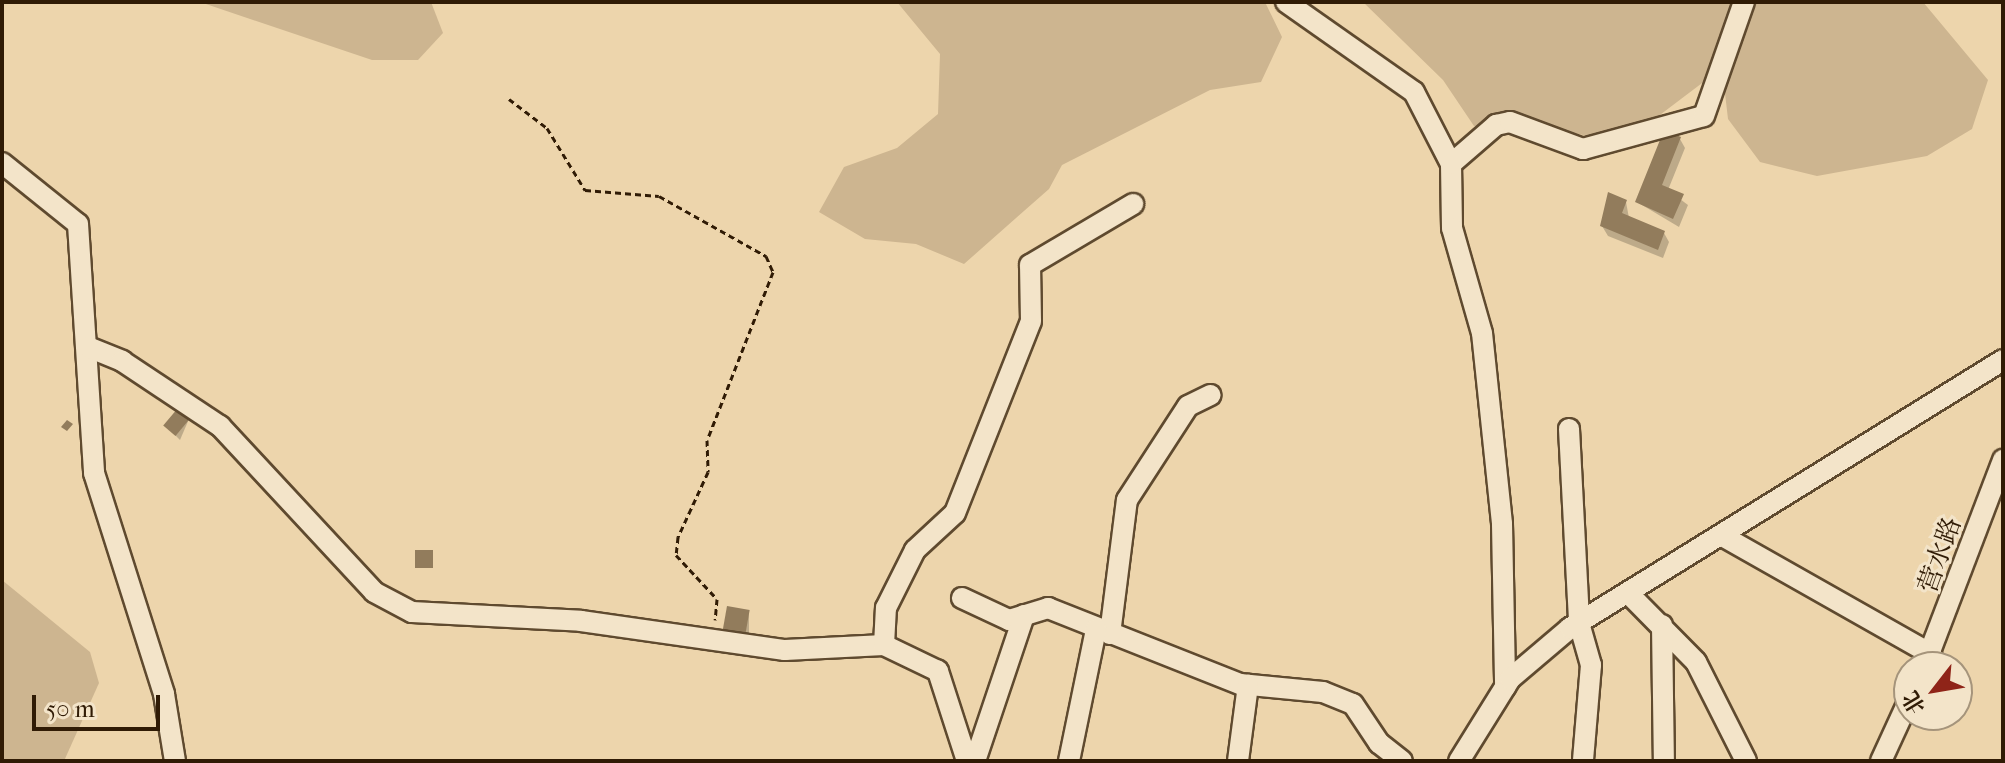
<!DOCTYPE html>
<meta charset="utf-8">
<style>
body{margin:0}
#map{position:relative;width:2005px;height:763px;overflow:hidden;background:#edd5ac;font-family:"IM FELL French Canon","Noto Serif SC",serif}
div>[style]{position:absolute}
.green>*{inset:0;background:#cdb590}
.shadow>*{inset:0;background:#0003}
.building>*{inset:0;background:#927c5c;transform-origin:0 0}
.path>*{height:3px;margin-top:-1.5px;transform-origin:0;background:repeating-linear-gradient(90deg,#301b05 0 6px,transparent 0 10px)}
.roads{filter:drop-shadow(2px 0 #5f4a2f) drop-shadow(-2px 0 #5f4a2f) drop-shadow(0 2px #5f4a2f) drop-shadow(0 -2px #5f4a2f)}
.minor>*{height:20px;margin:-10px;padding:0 10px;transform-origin:10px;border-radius:10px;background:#f3e4c9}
span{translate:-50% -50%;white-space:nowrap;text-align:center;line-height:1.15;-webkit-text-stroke:6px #f3e4c9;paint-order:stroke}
.street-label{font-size:26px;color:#301b05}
.frame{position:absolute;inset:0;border:4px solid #301b05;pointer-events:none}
.north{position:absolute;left:1893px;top:651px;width:80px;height:80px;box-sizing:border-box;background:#f3e4c9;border:2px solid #a5947b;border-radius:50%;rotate:239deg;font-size:22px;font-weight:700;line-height:32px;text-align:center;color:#301b05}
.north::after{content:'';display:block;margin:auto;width:28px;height:36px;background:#8f2418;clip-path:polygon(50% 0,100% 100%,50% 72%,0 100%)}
.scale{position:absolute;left:32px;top:695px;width:128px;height:36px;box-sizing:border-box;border:4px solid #301b05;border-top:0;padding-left:10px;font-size:24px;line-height:28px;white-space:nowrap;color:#301b05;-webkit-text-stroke:6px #f3e4c9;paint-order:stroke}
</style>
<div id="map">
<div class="green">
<i style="clip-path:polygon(200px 2px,431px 2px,443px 33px,418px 60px,372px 60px)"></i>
<i style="clip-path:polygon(897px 2px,1265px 2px,1282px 37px,1261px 82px,1210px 90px,1062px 165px,1049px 189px,964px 264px,916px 244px,865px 239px,819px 212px,844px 167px,897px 148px,938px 114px,940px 54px)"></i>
<i style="clip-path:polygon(1363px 2px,1923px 2px,1988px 80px,1972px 129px,1927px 156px,1817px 176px,1760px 162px,1728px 119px,1722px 68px,1636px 133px,1583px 135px,1529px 122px,1474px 126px,1443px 80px)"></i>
<i style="clip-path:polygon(2px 580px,90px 652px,99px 683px,64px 761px,2px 761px)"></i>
</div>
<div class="shadow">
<i style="clip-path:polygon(1680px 139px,1685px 148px,1668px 190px,1688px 205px,1679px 227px,1637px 202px)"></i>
<i style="clip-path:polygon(1626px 202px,1629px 218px,1664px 233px,1669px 242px,1663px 258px,1608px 236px,1602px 226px)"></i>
<i style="clip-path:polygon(189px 419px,180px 440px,167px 427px)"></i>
<i style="clip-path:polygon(749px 611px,749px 643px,729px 640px)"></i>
</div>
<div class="building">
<i style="clip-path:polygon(1664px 130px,1681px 137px,1662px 185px,1684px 194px,1673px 219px,1635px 202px)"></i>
<i style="clip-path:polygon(1608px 192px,1627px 200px,1622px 213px,1665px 231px,1658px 250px,1600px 226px)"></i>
<i style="left:178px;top:408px;width:16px;height:23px;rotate:40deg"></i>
<i style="clip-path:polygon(67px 420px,73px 424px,67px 431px,61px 427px)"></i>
<i style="left:415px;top:550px;width:18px;height:18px"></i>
<i style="left:727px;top:606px;width:23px;height:29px;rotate:10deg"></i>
</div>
<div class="path">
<i style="left:509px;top:99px;width:48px;rotate:37.3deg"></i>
<i style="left:547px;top:128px;width:73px;rotate:58.5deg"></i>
<i style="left:585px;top:190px;width:74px;rotate:4.6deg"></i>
<i style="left:659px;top:196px;width:123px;rotate:29.3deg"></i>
<i style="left:766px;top:256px;width:17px;rotate:66deg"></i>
<i style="left:773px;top:272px;width:180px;rotate:111.4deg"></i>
<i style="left:707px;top:440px;width:32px;rotate:88deg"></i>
<i style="left:708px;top:472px;width:72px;rotate:114.8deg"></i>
<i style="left:678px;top:537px;width:18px;rotate:96deg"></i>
<i style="left:676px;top:555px;width:60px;rotate:47deg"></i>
<i style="left:717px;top:599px;width:21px;rotate:95deg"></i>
</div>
<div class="roads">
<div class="minor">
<i style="left:1286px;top:2px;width:156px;rotate:35.1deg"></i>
<i style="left:1414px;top:92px;width:81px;rotate:62.8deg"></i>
<i style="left:1451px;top:164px;width:64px;rotate:89.1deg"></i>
<i style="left:1452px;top:228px;width:109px;rotate:74.1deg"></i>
<i style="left:1482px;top:333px;width:192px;rotate:84deg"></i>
<i style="left:1502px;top:524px;width:163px;rotate:88.9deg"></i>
<i style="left:2px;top:163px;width:97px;rotate:38.8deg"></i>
<i style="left:78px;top:224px;width:250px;rotate:86.3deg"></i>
<i style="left:94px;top:473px;width:232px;rotate:72.4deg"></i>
<i style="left:164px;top:694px;width:68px;rotate:80.7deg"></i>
<i style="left:1451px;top:164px;width:60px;rotate:-40.9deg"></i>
<i style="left:1496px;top:125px;width:14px;rotate:-12deg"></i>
<i style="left:1510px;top:122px;width:78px;rotate:20.3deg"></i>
<i style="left:1583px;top:149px;width:125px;rotate:-15.3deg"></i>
<i style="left:1704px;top:116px;width:121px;rotate:-70.7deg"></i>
<i style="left:88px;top:347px;width:37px;rotate:22deg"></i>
<i style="left:122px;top:361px;width:118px;rotate:33.6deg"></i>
<i style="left:220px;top:426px;width:226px;rotate:47.1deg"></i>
<i style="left:374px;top:592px;width:43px;rotate:27.8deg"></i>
<i style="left:412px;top:612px;width:169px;rotate:3deg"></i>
<i style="left:581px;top:621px;width:206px;rotate:8.1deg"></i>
<i style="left:785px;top:650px;width:99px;rotate:-2.9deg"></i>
<i style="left:1569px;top:429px;width:194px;rotate:87deg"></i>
<i style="left:1579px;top:623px;width:44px;rotate:74.1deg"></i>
<i style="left:1591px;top:665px;width:96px;rotate:94.8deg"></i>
<i style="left:1726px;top:538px;width:236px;rotate:29.5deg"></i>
<i style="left:1629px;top:594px;width:95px;rotate:45.4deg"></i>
<i style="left:1696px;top:662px;width:111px;rotate:63.2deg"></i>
<i style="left:962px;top:598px;width:52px;rotate:25.1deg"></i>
<i style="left:1009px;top:620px;width:41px;rotate:-17.1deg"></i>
<i style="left:1048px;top:608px;width:206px;rotate:21.6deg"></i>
<i style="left:1240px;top:684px;width:83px;rotate:5.5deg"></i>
<i style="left:1323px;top:692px;width:32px;rotate:22deg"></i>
<i style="left:1353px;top:704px;width:47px;rotate:56.3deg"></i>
<i style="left:1379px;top:743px;width:29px;rotate:38deg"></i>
<i style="left:1662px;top:625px;width:136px;rotate:89.2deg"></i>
<i style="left:1110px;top:634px;width:135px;rotate:-82.8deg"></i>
<i style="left:1127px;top:500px;width:112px;rotate:-57deg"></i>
<i style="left:1188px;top:406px;width:25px;rotate:-26deg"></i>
<i style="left:1924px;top:667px;width:222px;rotate:-69.1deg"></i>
<i style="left:967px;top:761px;width:95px;rotate:-107.9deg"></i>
<i style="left:938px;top:671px;width:60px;rotate:-154.3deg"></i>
<i style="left:884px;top:645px;width:37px;rotate:-87deg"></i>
<i style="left:886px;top:608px;width:65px;rotate:-63.4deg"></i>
<i style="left:915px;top:550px;width:54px;rotate:-42.8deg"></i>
<i style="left:955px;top:513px;width:206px;rotate:-68.4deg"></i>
<i style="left:1031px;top:321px;width:56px;rotate:-91deg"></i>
<i style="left:1030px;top:265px;width:120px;rotate:-30.6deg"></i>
<i style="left:975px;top:761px;width:154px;rotate:-71.4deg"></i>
<i style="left:1069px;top:761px;width:135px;rotate:-78.4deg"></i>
<i style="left:1238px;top:761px;width:77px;rotate:-82.5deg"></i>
<i style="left:1459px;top:761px;width:97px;rotate:-58.1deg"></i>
<i style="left:1510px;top:679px;width:79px;rotate:-40.4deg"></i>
<i style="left:1570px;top:628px;width:509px;rotate:-31.75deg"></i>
<i style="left:1881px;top:761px;width:67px;rotate:-65.3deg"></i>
</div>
</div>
<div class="street-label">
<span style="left:1940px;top:555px;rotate:-70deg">营水路</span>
</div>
<div class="frame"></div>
<div class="north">北</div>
<div class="scale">50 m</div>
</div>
